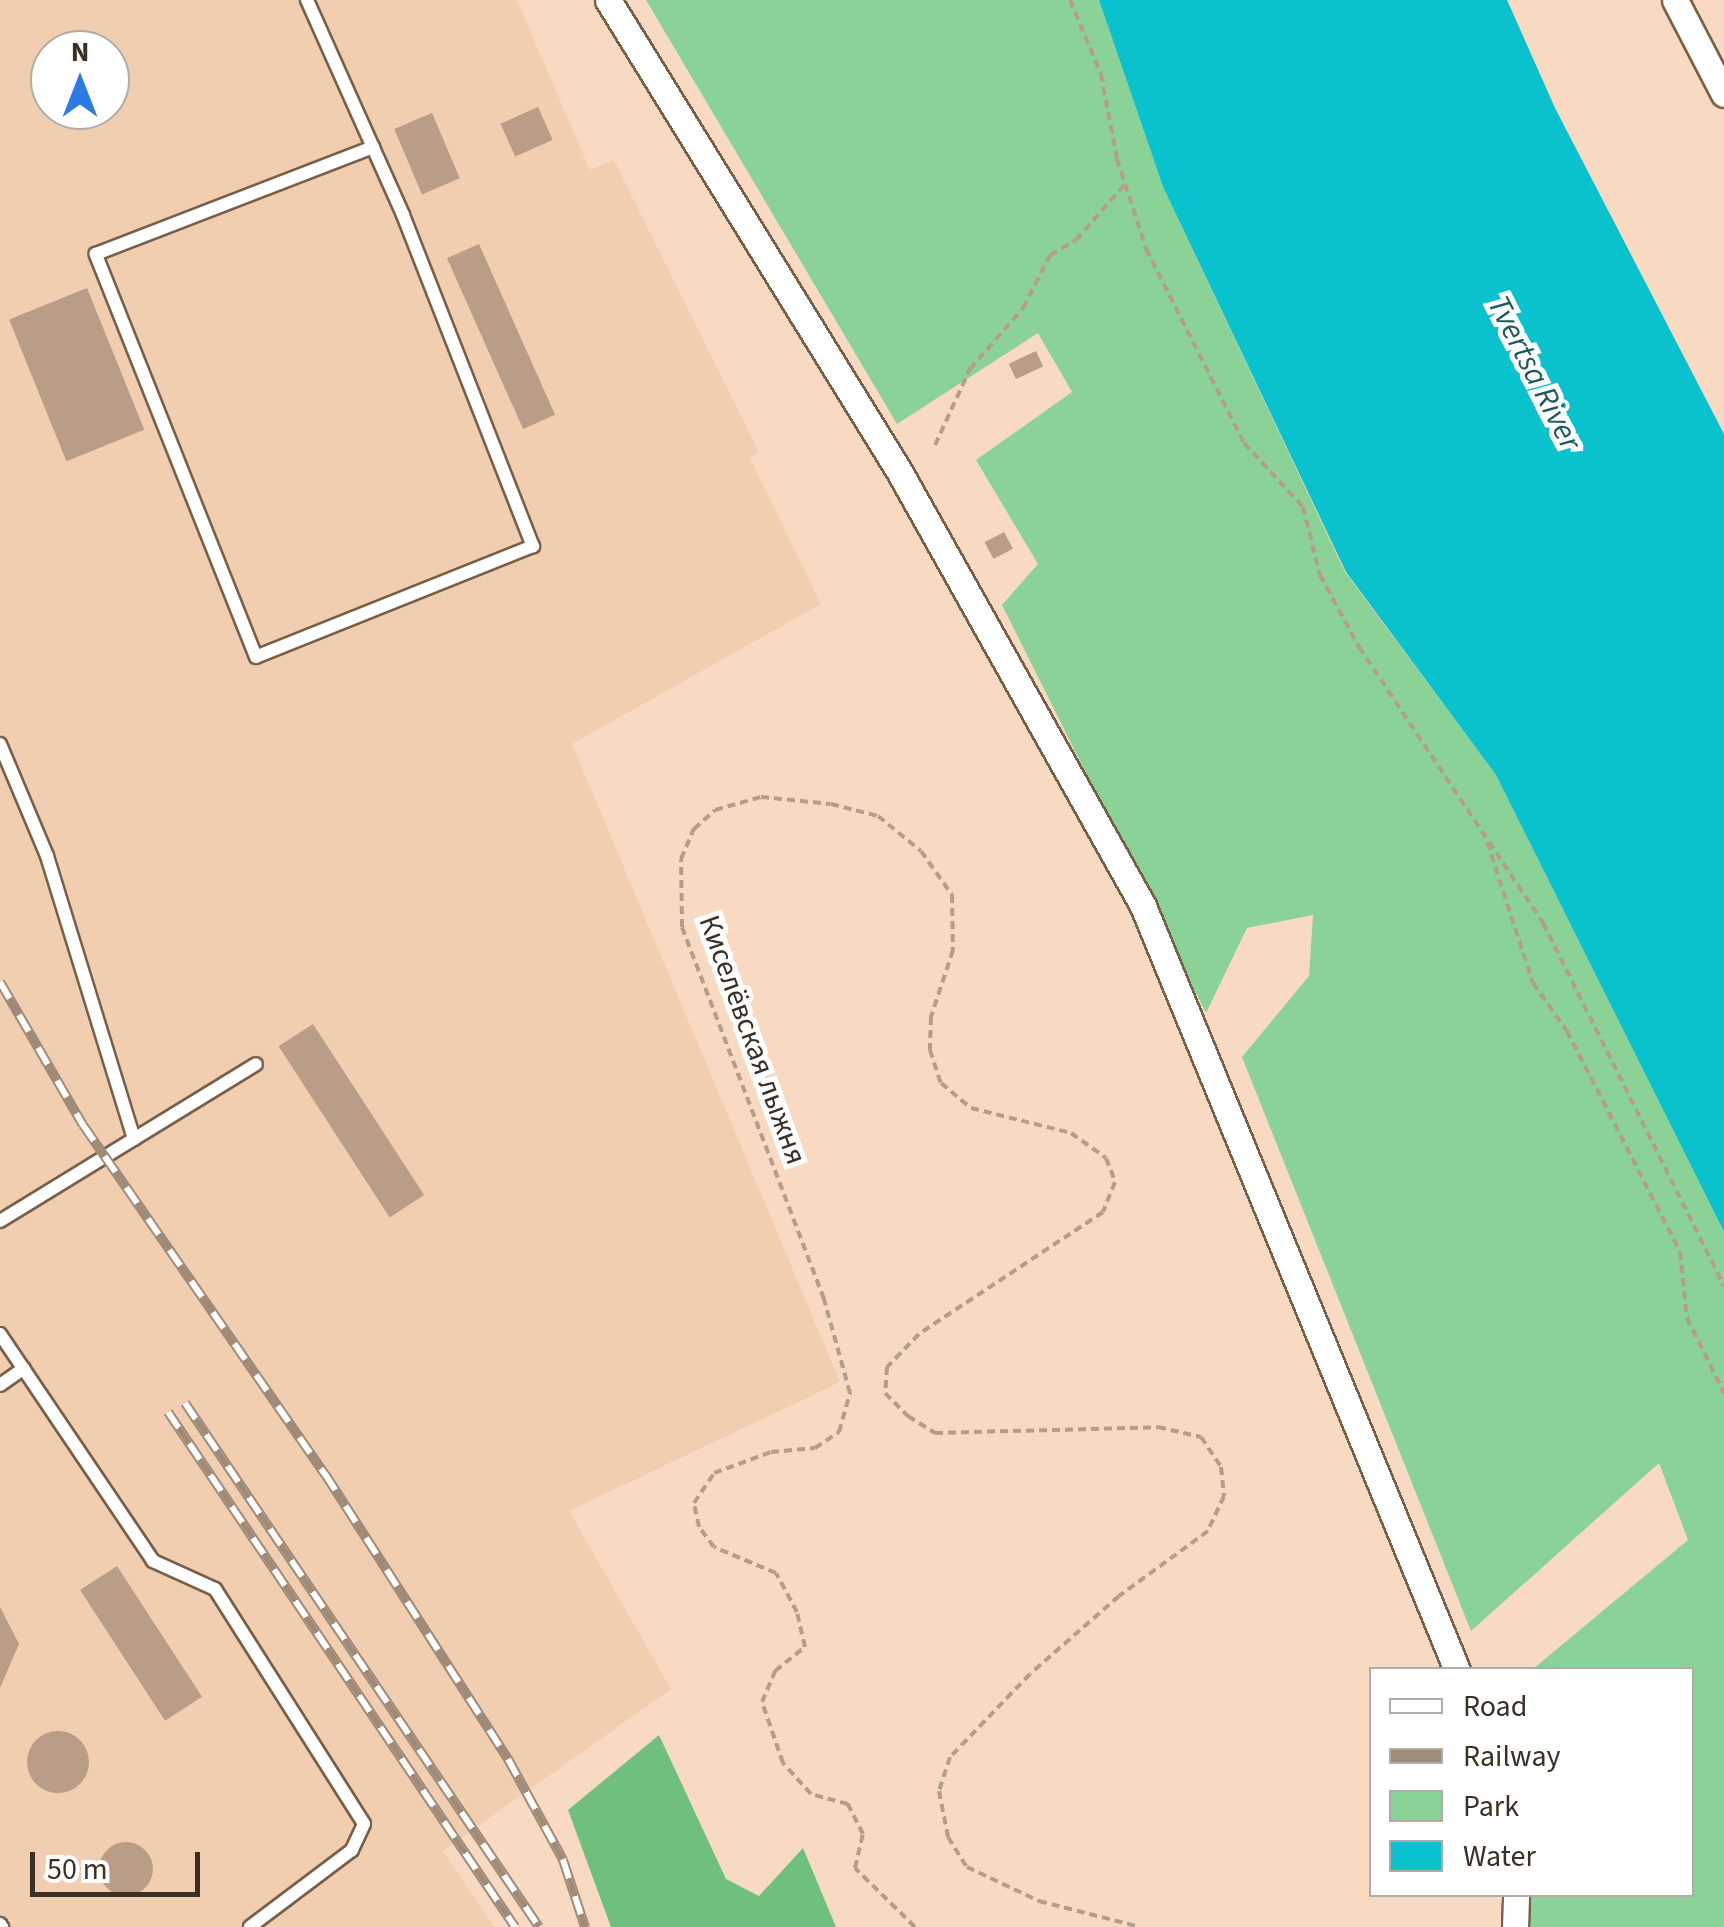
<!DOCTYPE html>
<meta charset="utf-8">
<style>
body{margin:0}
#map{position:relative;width:1724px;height:1927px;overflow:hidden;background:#f8dac2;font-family:"Source Sans 3",sans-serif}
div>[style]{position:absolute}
.built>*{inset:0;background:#f2ceb0}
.green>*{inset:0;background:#8ad295}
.forest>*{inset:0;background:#6fc07d}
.water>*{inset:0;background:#0ac1ce}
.building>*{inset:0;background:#b99d86;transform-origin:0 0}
.round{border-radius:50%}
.path>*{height:4px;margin-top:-2px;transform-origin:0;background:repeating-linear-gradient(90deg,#b49d8a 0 8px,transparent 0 13px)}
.roads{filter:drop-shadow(2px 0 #785f49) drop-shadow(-2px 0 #785f49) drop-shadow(0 2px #785f49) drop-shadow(0 -2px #785f49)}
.service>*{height:12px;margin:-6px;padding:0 6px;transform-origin:6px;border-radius:6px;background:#fff}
.minor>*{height:25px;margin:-12.5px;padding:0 12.5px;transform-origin:12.5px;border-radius:12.5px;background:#fff}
.rail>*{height:10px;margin-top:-5px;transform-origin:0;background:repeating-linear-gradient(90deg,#fff 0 19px,#a08b79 0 38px);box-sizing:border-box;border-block:2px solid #a08b79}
span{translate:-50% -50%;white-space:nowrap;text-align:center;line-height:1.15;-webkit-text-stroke:10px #fff;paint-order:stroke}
.street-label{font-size:30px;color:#3b3026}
.water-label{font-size:32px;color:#1c5a5f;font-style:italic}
.legend{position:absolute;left:1369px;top:1667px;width:325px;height:230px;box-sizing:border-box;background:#fff;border:2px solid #b1aca8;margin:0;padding:12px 18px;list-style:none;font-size:30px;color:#3b3026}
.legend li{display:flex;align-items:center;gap:20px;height:50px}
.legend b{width:50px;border:2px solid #b1aca8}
.north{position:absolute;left:30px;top:30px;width:100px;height:100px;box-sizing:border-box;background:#fff;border:2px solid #b1aca8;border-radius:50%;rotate:0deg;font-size:28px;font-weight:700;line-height:40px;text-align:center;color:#3b3026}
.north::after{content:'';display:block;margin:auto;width:35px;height:45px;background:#2d7ae5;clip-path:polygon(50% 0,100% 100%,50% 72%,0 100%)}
.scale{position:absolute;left:30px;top:1852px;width:170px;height:45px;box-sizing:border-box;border:5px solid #3b3026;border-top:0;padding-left:12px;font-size:30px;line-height:35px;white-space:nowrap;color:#3b3026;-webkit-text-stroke:8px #fff;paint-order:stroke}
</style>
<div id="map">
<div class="built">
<i style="clip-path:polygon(evenodd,0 0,517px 0,590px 170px,614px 160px,759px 452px,750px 458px,821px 604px,572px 744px,840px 1382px,569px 1511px,671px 1689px,443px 1851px,494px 1927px,0 1927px,0 0,50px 50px,110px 50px,110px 110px,50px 110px,50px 50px)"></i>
</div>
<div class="green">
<i style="clip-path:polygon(646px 0,1099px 0,1163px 187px,1345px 572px,1496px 775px,1724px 1232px,1724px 1927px,1529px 1927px,1531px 1895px,1692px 1894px,1692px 1670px,1533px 1669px,1688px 1540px,1659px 1463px,1471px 1631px,1242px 1057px,1309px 976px,1313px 915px,1247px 928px,1206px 1013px,1002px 605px,1038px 564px,976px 460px,1072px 392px,1038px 333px,897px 424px)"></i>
</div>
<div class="forest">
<i style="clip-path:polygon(659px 1735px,726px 1879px,759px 1896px,803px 1848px,836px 1927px,611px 1927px,568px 1810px)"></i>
</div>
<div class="water">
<i style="clip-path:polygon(1099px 0,1507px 0,1555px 108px,1724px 434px,1724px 1232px,1496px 775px,1346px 572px,1163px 187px)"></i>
</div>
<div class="building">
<i style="left:538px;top:107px;width:36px;height:41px;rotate:66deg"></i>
<i style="left:432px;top:113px;width:71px;height:41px;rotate:67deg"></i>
<i style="left:479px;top:244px;width:187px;height:35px;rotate:66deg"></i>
<i style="left:87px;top:288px;width:153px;height:84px;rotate:68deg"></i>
<i style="left:1036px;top:351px;width:17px;height:30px;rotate:65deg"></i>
<i style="left:1004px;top:532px;width:19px;height:22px;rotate:62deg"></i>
<i style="left:313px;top:1024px;width:204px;height:41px;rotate:57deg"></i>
<i style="left:117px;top:1566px;width:156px;height:44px;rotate:57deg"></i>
<i style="clip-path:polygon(0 1607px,19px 1644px,0 1688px)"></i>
<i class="round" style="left:27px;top:1731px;width:62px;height:62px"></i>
<i class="round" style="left:99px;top:1842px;width:54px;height:54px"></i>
</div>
<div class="path">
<i style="left:1070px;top:0;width:80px;rotate:67.3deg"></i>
<i style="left:1101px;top:74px;width:86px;rotate:79.3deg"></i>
<i style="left:1117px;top:159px;width:95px;rotate:72.1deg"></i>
<i style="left:1146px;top:249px;width:217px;rotate:63.2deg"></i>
<i style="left:1244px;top:443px;width:87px;rotate:47.3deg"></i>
<i style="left:1303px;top:507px;width:70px;rotate:76deg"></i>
<i style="left:1320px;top:575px;width:82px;rotate:61.6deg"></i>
<i style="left:1359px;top:647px;width:332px;rotate:56.3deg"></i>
<i style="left:1543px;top:923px;width:406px;rotate:63.5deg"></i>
<i style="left:935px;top:445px;width:84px;rotate:-65.3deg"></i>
<i style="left:970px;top:369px;width:81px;rotate:-49deg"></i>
<i style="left:1023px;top:308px;width:59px;rotate:-63deg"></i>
<i style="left:1050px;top:255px;width:30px;rotate:-30deg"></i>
<i style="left:1076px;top:240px;width:74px;rotate:-48.8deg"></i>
<i style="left:1487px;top:842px;width:148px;rotate:71.9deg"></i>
<i style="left:1533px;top:983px;width:59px;rotate:54.7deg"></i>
<i style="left:1567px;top:1031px;width:248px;rotate:62.9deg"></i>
<i style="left:1680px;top:1252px;width:66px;rotate:83.9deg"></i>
<i style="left:1687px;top:1318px;width:84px;rotate:63.7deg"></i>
<i style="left:915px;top:1927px;width:84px;rotate:-135.5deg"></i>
<i style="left:855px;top:1868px;width:35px;rotate:-77deg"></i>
<i style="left:863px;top:1834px;width:34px;rotate:-117deg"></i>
<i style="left:848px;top:1804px;width:38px;rotate:-165deg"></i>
<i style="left:811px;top:1794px;width:42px;rotate:-132.1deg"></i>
<i style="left:783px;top:1763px;width:65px;rotate:-109deg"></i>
<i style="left:762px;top:1702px;width:34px;rotate:-67deg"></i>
<i style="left:775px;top:1671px;width:38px;rotate:-39deg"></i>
<i style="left:805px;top:1647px;width:36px;rotate:-103deg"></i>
<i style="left:797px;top:1612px;width:44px;rotate:-118.3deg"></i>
<i style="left:776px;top:1573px;width:67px;rotate:-157.2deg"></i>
<i style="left:714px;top:1547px;width:25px;rotate:-127deg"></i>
<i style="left:699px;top:1527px;width:25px;rotate:-102deg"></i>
<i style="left:694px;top:1503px;width:36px;rotate:-56deg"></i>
<i style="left:714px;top:1473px;width:61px;rotate:-20.2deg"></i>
<i style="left:771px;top:1452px;width:44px;rotate:-5.2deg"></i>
<i style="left:815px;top:1448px;width:29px;rotate:-34deg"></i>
<i style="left:839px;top:1432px;width:41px;rotate:-74.2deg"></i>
<i style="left:850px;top:1393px;width:98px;rotate:-105.5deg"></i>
<i style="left:824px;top:1299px;width:398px;rotate:-110.9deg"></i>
<i style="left:682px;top:927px;width:68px;rotate:-90.8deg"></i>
<i style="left:681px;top:859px;width:33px;rotate:-67deg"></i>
<i style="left:694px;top:829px;width:28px;rotate:-42deg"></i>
<i style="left:715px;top:810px;width:48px;rotate:-15.8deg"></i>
<i style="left:761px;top:797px;width:70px;rotate:5.7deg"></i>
<i style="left:831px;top:804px;width:49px;rotate:14.3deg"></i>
<i style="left:878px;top:816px;width:55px;rotate:39.1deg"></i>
<i style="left:921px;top:851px;width:54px;rotate:54.8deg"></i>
<i style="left:952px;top:895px;width:55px;rotate:89deg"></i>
<i style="left:953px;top:950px;width:71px;rotate:108.2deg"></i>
<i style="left:931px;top:1017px;width:33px;rotate:92deg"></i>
<i style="left:930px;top:1050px;width:35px;rotate:72deg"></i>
<i style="left:941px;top:1083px;width:39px;rotate:40deg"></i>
<i style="left:971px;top:1108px;width:103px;rotate:14deg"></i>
<i style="left:1071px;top:1133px;width:43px;rotate:35.5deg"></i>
<i style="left:1106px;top:1158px;width:26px;rotate:69deg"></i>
<i style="left:1115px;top:1182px;width:32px;rotate:112deg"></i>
<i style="left:1103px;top:1212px;width:221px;rotate:146.5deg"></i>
<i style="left:919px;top:1334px;width:46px;rotate:134.1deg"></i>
<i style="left:887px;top:1367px;width:26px;rotate:94deg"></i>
<i style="left:885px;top:1393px;width:33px;rotate:45deg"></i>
<i style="left:908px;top:1416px;width:32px;rotate:32deg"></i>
<i style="left:935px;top:1433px;width:223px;rotate:-1.5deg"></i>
<i style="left:1158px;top:1427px;width:44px;rotate:13.1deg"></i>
<i style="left:1201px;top:1437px;width:36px;rotate:56deg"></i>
<i style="left:1221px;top:1467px;width:29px;rotate:84deg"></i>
<i style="left:1224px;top:1496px;width:38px;rotate:115deg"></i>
<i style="left:1208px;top:1531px;width:110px;rotate:143.9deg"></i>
<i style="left:1119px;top:1596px;width:118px;rotate:138.8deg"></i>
<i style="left:1030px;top:1674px;width:115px;rotate:133.9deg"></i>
<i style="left:950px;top:1757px;width:36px;rotate:108deg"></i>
<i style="left:939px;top:1791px;width:47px;rotate:78.9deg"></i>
<i style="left:948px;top:1837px;width:36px;rotate:58deg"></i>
<i style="left:967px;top:1867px;width:80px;rotate:25.3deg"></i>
<i style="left:1039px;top:1901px;width:104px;rotate:14.4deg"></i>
</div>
<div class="roads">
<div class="service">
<i style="left:307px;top:0;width:235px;rotate:65.9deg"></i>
<i style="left:403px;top:215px;width:356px;rotate:68.6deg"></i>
<i style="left:533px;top:546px;width:298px;rotate:158.2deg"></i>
<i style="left:256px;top:657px;width:434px;rotate:-111.7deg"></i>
<i style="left:96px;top:254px;width:297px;rotate:-21.1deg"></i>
<i style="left:0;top:744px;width:121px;rotate:67.2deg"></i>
<i style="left:47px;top:856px;width:296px;rotate:72.9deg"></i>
<i style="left:0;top:1221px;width:300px;rotate:-31.5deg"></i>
<i style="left:0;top:1334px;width:274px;rotate:56deg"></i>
<i style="left:153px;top:1561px;width:68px;rotate:24.3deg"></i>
<i style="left:215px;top:1589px;width:278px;rotate:57.6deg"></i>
<i style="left:364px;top:1824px;width:29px;rotate:115deg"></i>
<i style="left:352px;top:1850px;width:128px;rotate:143deg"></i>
<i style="left:0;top:1385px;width:29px;rotate:-35deg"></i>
<i style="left:0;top:1924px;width:4px;rotate:56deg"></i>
</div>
<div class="minor">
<i style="left:608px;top:0;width:554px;rotate:58.29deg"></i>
<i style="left:899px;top:471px;width:499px;rotate:60.7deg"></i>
<i style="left:1143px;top:906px;width:826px;rotate:67.66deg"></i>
<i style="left:1675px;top:0;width:106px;rotate:62.5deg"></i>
<i style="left:1515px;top:1927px;width:33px;rotate:-88deg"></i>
</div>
</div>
<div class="rail">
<i style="left:0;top:982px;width:165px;rotate:59.9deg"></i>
<i style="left:83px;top:1125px;width:425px;rotate:55.3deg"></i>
<i style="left:325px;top:1474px;width:339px;rotate:57.3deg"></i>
<i style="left:508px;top:1759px;width:115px;rotate:61.4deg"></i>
<i style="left:563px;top:1860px;width:71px;rotate:71.8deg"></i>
<i style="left:185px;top:1403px;width:632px;rotate:55.96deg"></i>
<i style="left:168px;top:1412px;width:621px;rotate:56.03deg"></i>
</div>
<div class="street-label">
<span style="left:752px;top:1040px;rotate:70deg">Киселёвская лыжня</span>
</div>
<div class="water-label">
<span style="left:1534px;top:373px;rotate:63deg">Tvertsa River</span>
</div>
<ul class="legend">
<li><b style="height:12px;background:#fff"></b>Road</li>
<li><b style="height:12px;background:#a08b79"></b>Railway</li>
<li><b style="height:28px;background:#8ad295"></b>Park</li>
<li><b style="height:28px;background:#0ac1ce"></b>Water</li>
</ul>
<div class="north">N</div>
<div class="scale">50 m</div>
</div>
